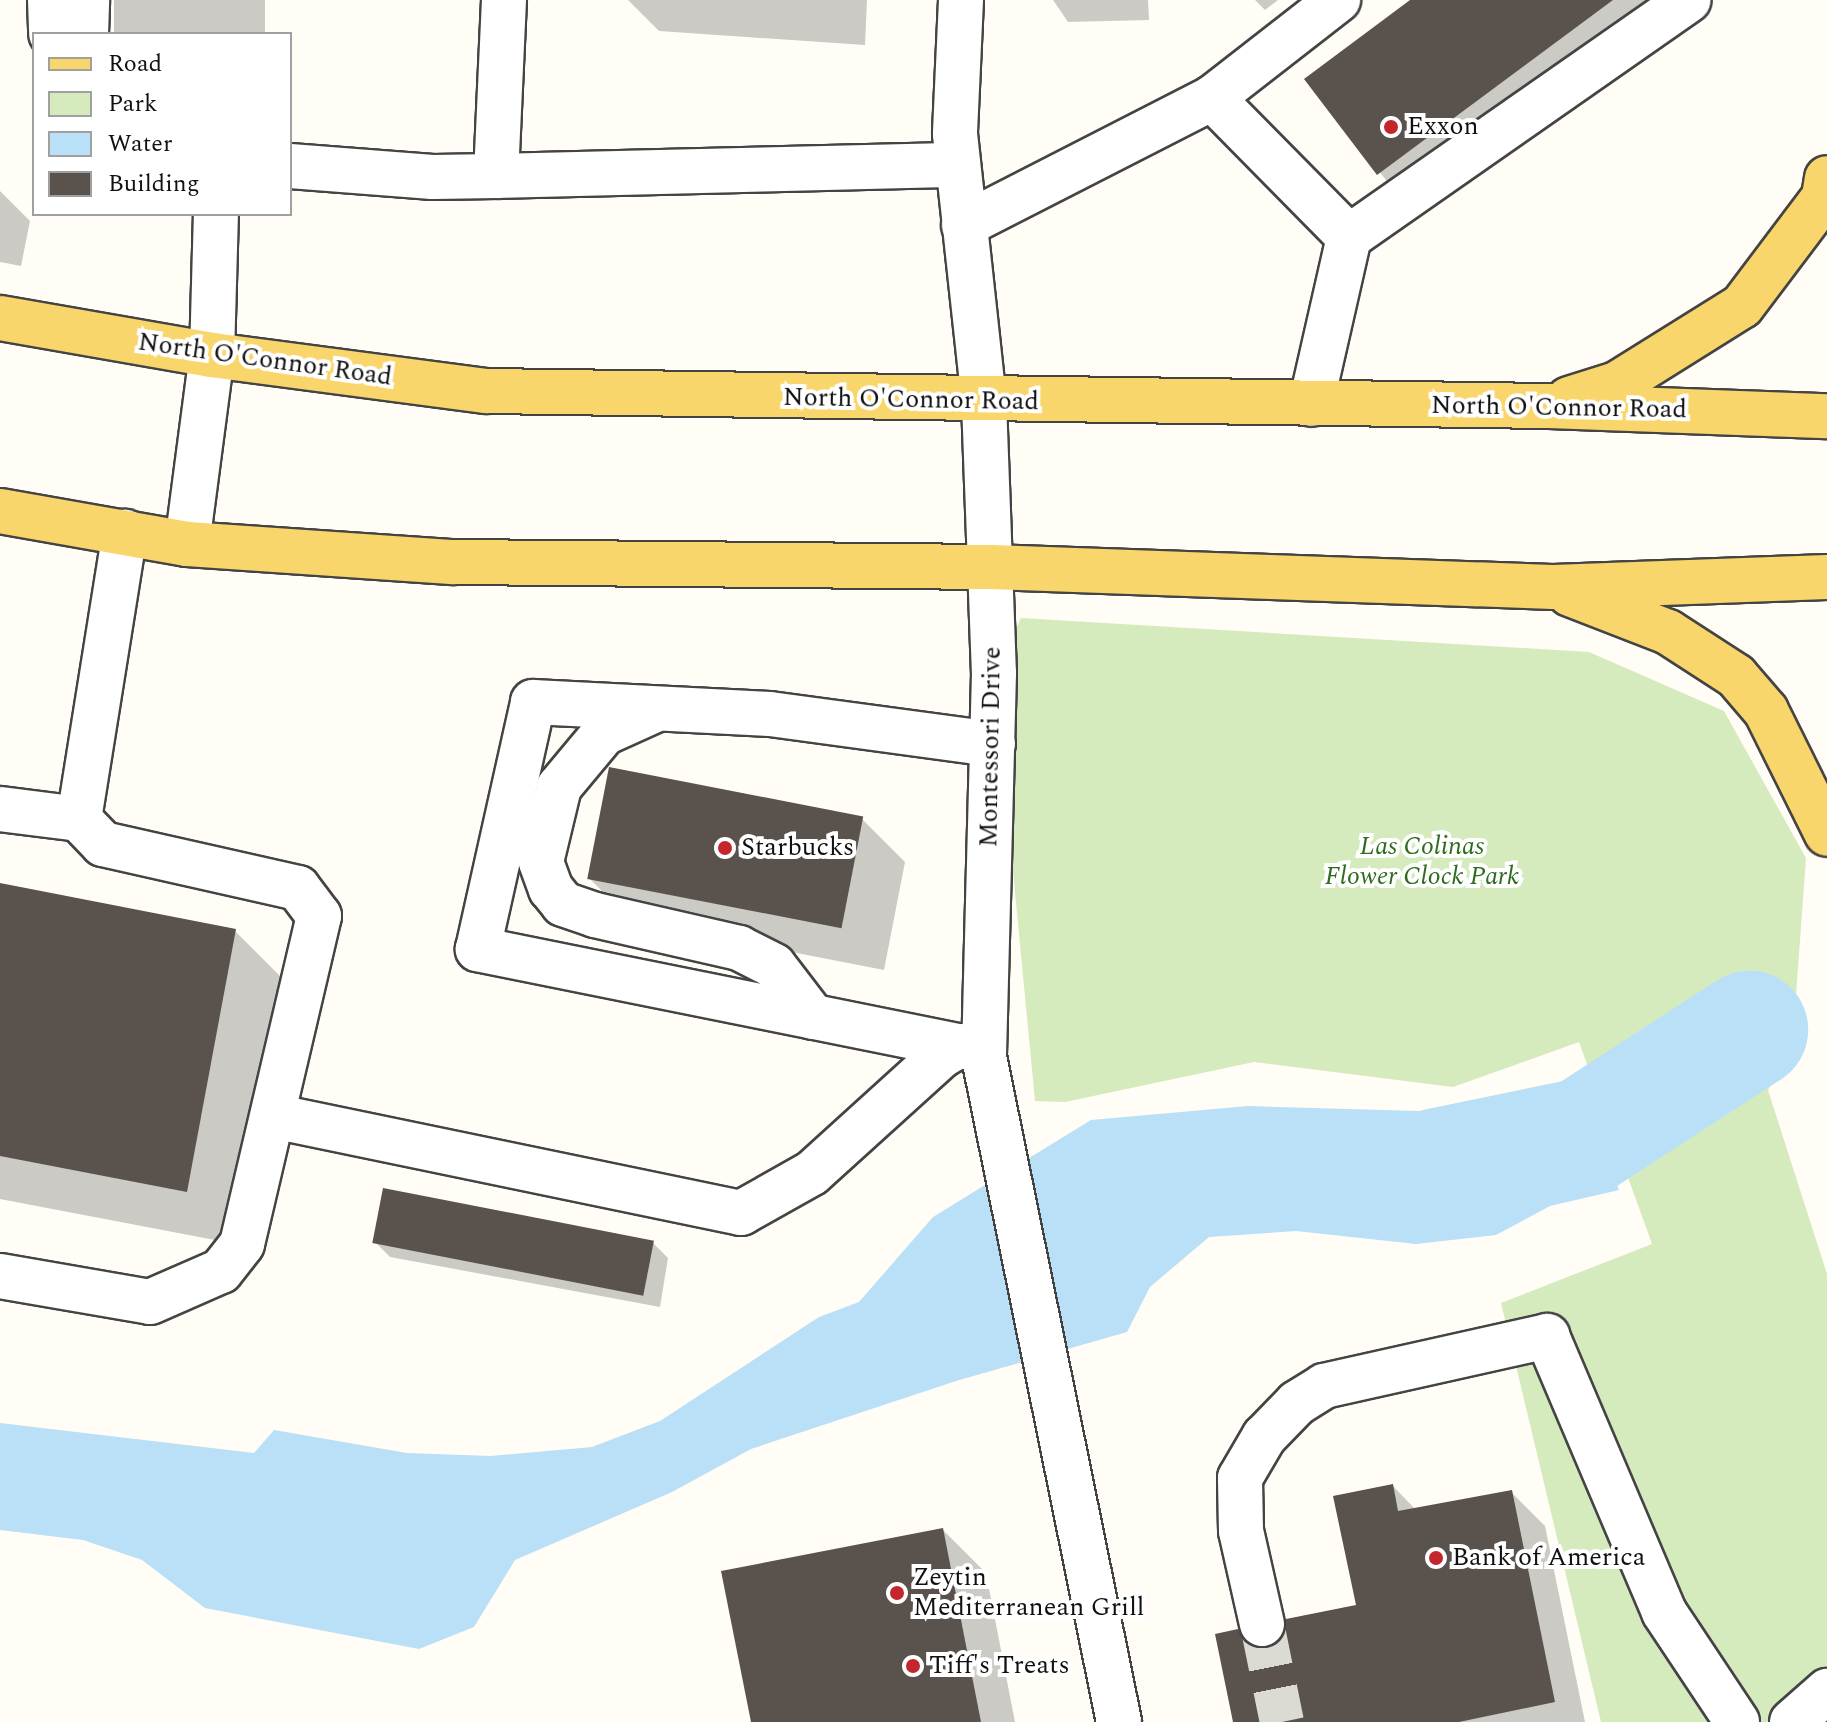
<!DOCTYPE html>
<style>
body{margin:0}
#map{position:relative;width:1827px;height:1722px;overflow:hidden;background:#fffdf5;font-family:Spectral,serif}
div>[style]{position:absolute}
.green>*{inset:0;background:#d5ebbd}
.water>*{inset:0;background:#b9e0f7}
.shadow>*{inset:0;background:#0003;transform-origin:0 0}
.river>*{height:118px;margin:-59px;padding:0 59px;transform-origin:59px;border-radius:59px;background:#b9e0f7}
.building>*{inset:0;background:#5a524d;transform-origin:0 0}
.minor-tunnel>*{height:44px;margin-top:-22px;transform-origin:0;background:repeating-linear-gradient(90deg,#dbdad3 0 44px,transparent 0 66px)}
.roads{filter:drop-shadow(2px 0 #444) drop-shadow(-2px 0 #444) drop-shadow(0 2px #444) drop-shadow(0 -2px #444)}
.minor>*{height:44px;margin:-22px;padding:0 22px;transform-origin:22px;border-radius:22px;background:#fff}
.major>*{height:44px;margin:-22px;padding:0 22px;transform-origin:22px;border-radius:22px;background:#f9d66b}
.dots>*{width:22px;height:22px;translate:-50% -50%;box-sizing:border-box;border:4px solid #fff;border-radius:50%}
span{translate:-50% -50%;white-space:nowrap;text-align:center;line-height:1.15;-webkit-text-stroke:8px #fff;paint-order:stroke}
.poi-label{font-size:26px;color:#111}
.left{translate:0 -50%;text-align:left}
.street-label{font-size:26px;color:#111}
.park-label{font-size:26px;color:#2f6b1f;font-style:italic}
.legend{position:absolute;left:32px;top:32px;width:260px;height:184px;box-sizing:border-box;background:#fff;border:2px solid #a0a0a0;margin:0;padding:10px 14px;list-style:none;font-size:24px;color:#111}
.legend li{display:flex;align-items:center;gap:16px;height:40px}
.legend b{width:40px;border:2px solid #a0a0a0}
</style>
<div id="map">
<div class="green">
<i style="clip-path:polygon(1021px 618px,1589px 652px,1724px 711px,1806px 858px,1792px 1050px,1768px 1090px,1827px 1274px,1827px 1677px,1786px 1722px,1601px 1722px,1501px 1303px,1652px 1244px,1579px 1042px,1453px 1087px,1254px 1062px,1065px 1102px,1035px 1101px,994px 673px)"></i>
</div>
<div class="water">
<i style="clip-path:polygon(1580px 1090px,1619px 1190px,1550px 1206px,1496px 1235px,1416px 1244px,1296px 1231px,1209px 1237px,1150px 1287px,1127px 1332px,956px 1381px,751px 1449px,672px 1492px,515px 1560px,474px 1627px,419px 1649px,205px 1608px,142px 1560px,83px 1540px,0 1530px,0 1423px,254px 1453px,274px 1430px,407px 1453px,491px 1456px,592px 1447px,660px 1421px,819px 1317px,859px 1302px,933px 1217px,1091px 1120px,1248px 1106px,1418px 1111px,1489px 1124px)"></i>
</div>
<div class="shadow">
<i style="left:114px;top:0;width:151px;height:34px"></i>
<i style="clip-path:polygon(628px 0,867px 0,865px 45px,659px 31px)"></i>
<i style="clip-path:polygon(1053px 0,1148px 0,1149px 20px,1068px 22px)"></i>
<i style="clip-path:polygon(1255px 0,1278px 0,1265px 10px)"></i>
<i style="clip-path:polygon(1413px 0,1647px 0,1393px 189px,1307px 79px)"></i>
<i style="clip-path:polygon(0 191px,30px 221px,21px 266px,0 262px)"></i>
<i style="clip-path:polygon(862px 819px,905px 862px,884px 970px,632px 921px,589px 878px)"></i>
<i style="clip-path:polygon(0 886px,235px 931px,289px 985px,241px 1245px,0 1199px)"></i>
<i style="clip-path:polygon(375px 1242px,653px 1243px,668px 1258px,660px 1307px,390px 1257px)"></i>
<i style="clip-path:polygon(1393px 1486px,1416px 1510px,1511px 1492px,1545px 1526px,1585px 1722px,1235px 1722px,1237px 1631px,1251px 1646px,1267px 1651px,1358px 1607px)"></i>
<i style="clip-path:polygon(943px 1530px,986px 1573px,1015px 1722px,753px 1722px)"></i>
</div>
<div class="river">
<i style="left:1438px;top:1167px;width:149px;rotate:-11.6deg"></i>
<i style="left:1584px;top:1137px;width:197px;rotate:-33deg"></i>
</div>
<div class="building">
<i style="clip-path:polygon(1410px 0,1613px 0,1377px 175px,1304px 79px)"></i>
<i style="left:609px;top:767px;width:259px;height:114px;rotate:11deg"></i>
<i style="clip-path:polygon(0 883px,236px 929px,187px 1192px,0 1156px)"></i>
<i style="left:383px;top:1188px;width:276px;height:56px;rotate:11deg"></i>
<i style="clip-path:polygon(1393px 1484px,1398px 1511px,1512px 1490px,1555px 1702px,1459px 1722px,1233px 1722px,1215px 1634px,1238px 1629px,1244px 1641px,1267px 1648px,1279px 1642px,1286px 1619px,1356px 1605px,1333px 1496px)"></i>
<i style="clip-path:polygon(943px 1528px,981px 1722px,751px 1722px,721px 1571px)"></i>
</div>
<div class="minor-tunnel">
<i style="left:1262px;top:1624px;width:100px;rotate:78.5deg"></i>
</div>
<div class="roads">
<div class="minor">
<i style="left:50px;top:0;width:34px;rotate:88deg"></i>
<i style="left:961px;top:0;width:134px;rotate:92.6deg"></i>
<i style="left:955px;top:134px;width:270px;rotate:83.8deg"></i>
<i style="left:984px;top:402px;width:271px;rotate:87.9deg"></i>
<i style="left:994px;top:673px;width:384px;rotate:91.5deg"></i>
<i style="left:984px;top:1057px;width:679px;rotate:78.52deg"></i>
<i style="left:86px;top:34px;width:34px;rotate:-88deg"></i>
<i style="left:1212px;top:98px;width:195px;rotate:45.4deg"></i>
<i style="left:1349px;top:237px;width:171px;rotate:102.8deg"></i>
<i style="left:290px;top:166px;width:143px;rotate:4.4deg"></i>
<i style="left:433px;top:177px;width:63px;rotate:-0.9deg"></i>
<i style="left:496px;top:176px;width:176px;rotate:-87.4deg"></i>
<i style="left:496px;top:176px;width:462px;rotate:-1.4deg"></i>
<i style="left:964px;top:225px;width:279px;rotate:-27.1deg"></i>
<i style="left:1212px;top:98px;width:160px;rotate:-37.9deg"></i>
<i style="left:1349px;top:237px;width:414px;rotate:-34.9deg"></i>
<i style="left:187px;top:544px;width:191px;rotate:-82.5deg"></i>
<i style="left:212px;top:355px;width:141px;rotate:-88.4deg"></i>
<i style="left:653px;top:711px;width:54px;rotate:155.8deg"></i>
<i style="left:604px;top:733px;width:70px;rotate:129.8deg"></i>
<i style="left:559px;top:787px;width:77px;rotate:103.5deg"></i>
<i style="left:541px;top:862px;width:29px;rotate:70deg"></i>
<i style="left:551px;top:889px;width:19px;rotate:51deg"></i>
<i style="left:563px;top:904px;width:34px;rotate:19deg"></i>
<i style="left:595px;top:915px;width:148px;rotate:12.9deg"></i>
<i style="left:739px;top:948px;width:39px;rotate:27deg"></i>
<i style="left:774px;top:966px;width:64px;rotate:52.6deg"></i>
<i style="left:0;top:809px;width:80px;rotate:7.2deg"></i>
<i style="left:958px;top:1046px;width:490px;rotate:-168.6deg"></i>
<i style="left:478px;top:949px;width:253px;rotate:-77.4deg"></i>
<i style="left:533px;top:702px;width:237px;rotate:2.9deg"></i>
<i style="left:770px;top:714px;width:225px;rotate:7.7deg"></i>
<i style="left:273px;top:1116px;width:478px;rotate:11.7deg"></i>
<i style="left:741px;top:1213px;width:81px;rotate:-29.4deg"></i>
<i style="left:812px;top:1173px;width:174px;rotate:-42.2deg"></i>
<i style="left:941px;top:1056px;width:20px;rotate:-30deg"></i>
<i style="left:958px;top:1046px;width:16px;rotate:7deg"></i>
<i style="left:0;top:1276px;width:152px;rotate:9.8deg"></i>
<i style="left:150px;top:1302px;width:77px;rotate:-23.6deg"></i>
<i style="left:221px;top:1271px;width:34px;rotate:-52deg"></i>
<i style="left:242px;top:1244px;width:337px;rotate:-76.8deg"></i>
<i style="left:319px;top:916px;width:35px;rotate:-127deg"></i>
<i style="left:298px;top:888px;width:200px;rotate:-167.3deg"></i>
<i style="left:103px;top:844px;width:35px;rotate:-134deg"></i>
<i style="left:79px;top:819px;width:291px;rotate:-80.9deg"></i>
<i style="left:1262px;top:1624px;width:95px;rotate:-102.7deg"></i>
<i style="left:1241px;top:1531px;width:53px;rotate:-91.1deg"></i>
<i style="left:1240px;top:1478px;width:48px;rotate:-59.7deg"></i>
<i style="left:1264px;top:1437px;width:47px;rotate:-45.9deg"></i>
<i style="left:1297px;top:1403px;width:32px;rotate:-32deg"></i>
<i style="left:1324px;top:1386px;width:229px;rotate:-12.6deg"></i>
<i style="left:1547px;top:1336px;width:300px;rotate:67deg"></i>
<i style="left:1664px;top:1612px;width:132px;rotate:56.4deg"></i>
<i style="left:1792px;top:1722px;width:47px;rotate:-41.5deg"></i>
</div>
<div class="major">
<i style="left:0;top:318px;width:215px;rotate:9.9deg"></i>
<i style="left:212px;top:355px;width:276px;rotate:7.5deg"></i>
<i style="left:486px;top:391px;width:1063px;rotate:0.81deg"></i>
<i style="left:1549px;top:406px;width:278px;rotate:2.1deg"></i>
<i style="left:1569px;top:399px;width:50px;rotate:-17.4deg"></i>
<i style="left:1617px;top:384px;width:147px;rotate:-32deg"></i>
<i style="left:1742px;top:306px;width:136px;rotate:-53deg"></i>
<i style="left:1824px;top:197px;width:19px;rotate:-81deg"></i>
<i style="left:0;top:511px;width:190px;rotate:10deg"></i>
<i style="left:187px;top:544px;width:268px;rotate:3.9deg"></i>
<i style="left:454px;top:562px;width:537px;rotate:0.53deg"></i>
<i style="left:991px;top:567px;width:562px;rotate:2.04deg"></i>
<i style="left:1553px;top:587px;width:274px;rotate:-2.1deg"></i>
<i style="left:1570px;top:594px;width:105px;rotate:21.2deg"></i>
<i style="left:1668px;top:632px;width:81px;rotate:32.9deg"></i>
<i style="left:1736px;top:676px;width:46px;rotate:49.4deg"></i>
<i style="left:1766px;top:711px;width:137px;rotate:63.6deg"></i>
</div>
</div>
<div class="dots">
<i style="left:1391px;top:127px;background:#c4262e"></i>
<i style="left:725px;top:848px;background:#c4262e"></i>
<i style="left:1436px;top:1558px;background:#c4262e"></i>
<i style="left:897px;top:1593px;background:#c4262e"></i>
<i style="left:913px;top:1666px;background:#c4262e"></i>
</div>
<div class="poi-label">
<span class="left" style="left:1407px;top:127px">Exxon</span>
<span class="left" style="left:741px;top:848px">Starbucks</span>
<span class="left" style="left:1452px;top:1558px">Bank of America</span>
<span class="left" style="left:913px;top:1593px">Zeytin<br>Mediterranean Grill</span>
<span class="left" style="left:929px;top:1666px">Tiff's Treats</span>
</div>
<div class="street-label">
<span style="left:265px;top:360px;rotate:8deg">North O'Connor Road</span>
<span style="left:911px;top:400px;rotate:1deg">North O'Connor Road</span>
<span style="left:1559px;top:408px;rotate:1deg">North O'Connor Road</span>
<span style="left:991px;top:747px;rotate:-89deg">Montessori Drive</span>
</div>
<div class="park-label">
<span style="left:1422px;top:862px">Las Colinas<br>Flower Clock Park</span>
</div>
<ul class="legend">
<li><b style="height:10px;background:#f9d66b"></b>Road</li>
<li><b style="height:22px;background:#d5ebbd"></b>Park</li>
<li><b style="height:22px;background:#b9e0f7"></b>Water</li>
<li><b style="height:22px;background:#5a524d"></b>Building</li>
</ul>
</div>
